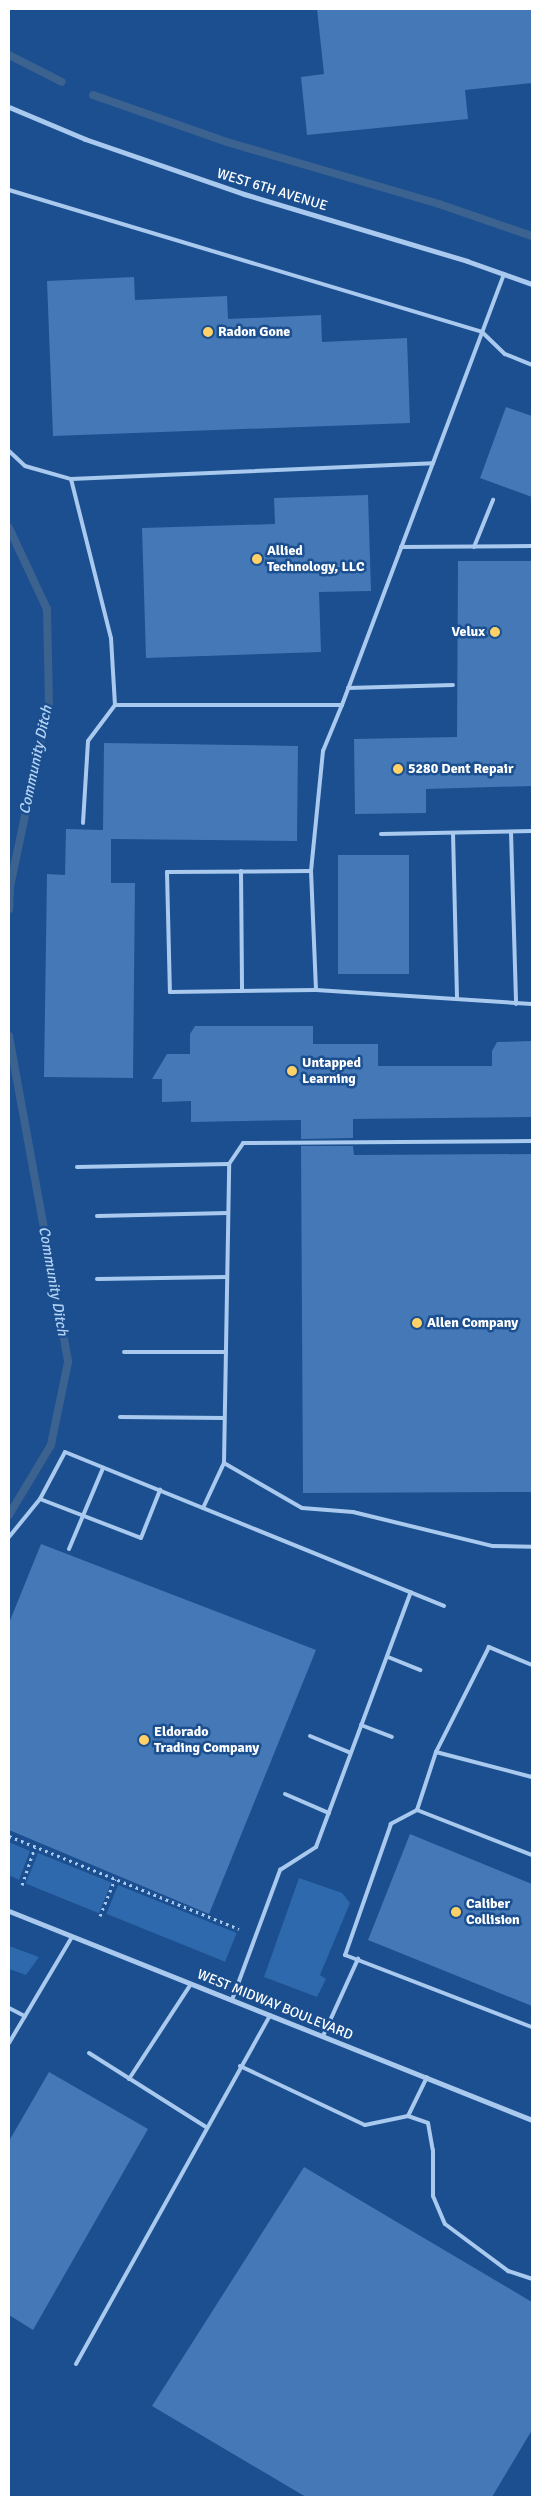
<!DOCTYPE html>
<style>
body{margin:0}
#map{position:relative;width:541px;height:2506px;overflow:hidden;background:#1b4f8f;font-family:Signika,sans-serif}
div>[style]{position:absolute}
.green>*{inset:0;background:#2e69ad;transform-origin:0 0}
.stream>*{height:8px;margin:-4px;padding:0 4px;transform-origin:4px;border-radius:4px;background:#3c6290}
.building>*{inset:0;background:#4478b7;transform-origin:0 0}
.path>*{height:3px;margin-top:-1.5px;transform-origin:0;background:repeating-linear-gradient(90deg,#a9c9ee 0 2.5px,transparent 0 6.5px)}
.lane>*{height:4px;margin:-2px;padding:0 2px;transform-origin:2px;border-radius:2px;background:#a9c9ee}
.street>*{height:5px;margin:-2.5px;padding:0 2.5px;transform-origin:2.5px;border-radius:2.5px;background:#a9c9ee}
.dots>*{width:14px;height:14px;translate:-50% -50%;box-sizing:border-box;border:2px solid #1b4f8f;border-radius:50%}
span{translate:-50% -50%;white-space:nowrap;text-align:center;line-height:1.15;-webkit-text-stroke:5px #1b4f8f;paint-order:stroke}
.street-label{font-size:14px;color:#fff}
.poi-label{font-size:14px;color:#fff;font-weight:700}
.left{translate:0 -50%;text-align:left}
.right{translate:-100% -50%;text-align:right}
.water-label{font-size:15px;color:#b5d3f5;font-style:italic}
.frame{position:absolute;inset:0;border:10px solid #fff;pointer-events:none}
</style>
<div id="map">
<div class="green">
<i style="clip-path:polygon(9px 1842px,30px 1851px,19px 1880px,9px 1875px)"></i>
<i style="left:38px;top:1853px;width:79px;height:33px;rotate:22deg"></i>
<i style="clip-path:polygon(299px 1878px,342px 1893px,350px 1903px,320px 1975px,326px 1979px,317px 1997px,264px 1977px)"></i>
<i style="left:118px;top:1885px;width:128px;height:31px;rotate:22deg"></i>
<i style="clip-path:polygon(9px 1946px,39px 1957px,26px 1975px,9px 1969px)"></i>
</div>
<div class="stream">
<i style="left:9px;top:55px;width:59px;rotate:27deg"></i>
<i style="left:93px;top:95px;width:142px;rotate:19.3deg"></i>
<i style="left:227px;top:142px;width:221px;rotate:16.3deg"></i>
<i style="left:439px;top:204px;width:98px;rotate:19deg"></i>
<i style="left:9px;top:528px;width:89px;rotate:64.9deg"></i>
<i style="left:47px;top:609px;width:94px;rotate:88.8deg"></i>
<i style="left:49px;top:703px;width:187px;rotate:102deg"></i>
<i style="left:10px;top:886px;width:23px;rotate:92deg"></i>
<i style="left:9px;top:1036px;width:331px;rotate:79.7deg"></i>
<i style="left:68px;top:1362px;width:85px;rotate:101.6deg"></i>
<i style="left:51px;top:1445px;width:82px;rotate:121deg"></i>
</div>
<div class="building">
<i style="clip-path:polygon(317px 9px,532px 9px,532px 83px,465px 90px,468px 119px,307px 135px,301px 77px,324px 74px)"></i>
<i style="clip-path:polygon(134px 277px,135px 300px,227px 296px,228px 319px,321px 315px,322px 342px,407px 338px,410px 423px,53px 436px,47px 281px)"></i>
<i style="clip-path:polygon(506px 407px,532px 416px,532px 497px,480px 478px)"></i>
<i style="clip-path:polygon(368px 495px,371px 591px,319px 592px,321px 652px,146px 658px,142px 528px,275px 524px,274px 498px)"></i>
<i style="clip-path:polygon(458px 561px,532px 561px,532px 786px,426px 789px,426px 813px,355px 814px,354px 739px,457px 737px)"></i>
<i style="clip-path:polygon(104px 743px,298px 746px,297px 841px,111px 839px,111px 883px,135px 883px,133px 1078px,44px 1077px,47px 874px,65px 875px,66px 829px,103px 830px)"></i>
<i style="left:338px;top:855px;width:71px;height:119px"></i>
<i style="clip-path:polygon(195px 1026px,313px 1026px,313px 1044px,378px 1044px,378px 1066px,492px 1066px,492px 1051px,497px 1042px,532px 1041px,532px 1117px,353px 1119px,353px 1138px,301px 1139px,301px 1120px,191px 1122px,191px 1101px,162px 1102px,162px 1079px,152px 1079px,167px 1054px,190px 1054px,190px 1034px)"></i>
<i style="clip-path:polygon(301px 1146px,353px 1146px,354px 1155px,532px 1154px,532px 1492px,303px 1493px)"></i>
<i style="clip-path:polygon(41px 1544px,316px 1650px,209px 1914px,9px 1830px,9px 1623px)"></i>
<i style="clip-path:polygon(410px 1834px,532px 1884px,532px 2006px,368px 1940px)"></i>
<i style="clip-path:polygon(49px 2072px,148px 2129px,33px 2330px,9px 2315px,9px 2141px)"></i>
<i style="clip-path:polygon(304px 2167px,532px 2302px,532px 2430px,492px 2497px,306px 2497px,152px 2406px)"></i>
</div>
<div class="path">
<i style="left:9px;top:1836px;width:248px;rotate:22deg"></i>
<i style="left:22px;top:1885px;width:40px;rotate:-71.1deg"></i>
<i style="left:100px;top:1916px;width:40px;rotate:-68deg"></i>
</div>
<div class="lane">
<i style="left:9px;top:190px;width:494px;rotate:16.7deg"></i>
<i style="left:482px;top:332px;width:32px;rotate:44deg"></i>
<i style="left:505px;top:354px;width:29px;rotate:22deg"></i>
<i style="left:9px;top:451px;width:22px;rotate:43deg"></i>
<i style="left:25px;top:466px;width:48px;rotate:15.8deg"></i>
<i style="left:71px;top:479px;width:362px;rotate:-2.5deg"></i>
<i style="left:433px;top:463px;width:202px;rotate:-69.4deg"></i>
<i style="left:71px;top:479px;width:164px;rotate:75.9deg"></i>
<i style="left:111px;top:638px;width:67px;rotate:86.6deg"></i>
<i style="left:115px;top:705px;width:227px"></i>
<i style="left:342px;top:705px;width:259px;rotate:-69.4deg"></i>
<i style="left:401px;top:547px;width:131px;rotate:-0.4deg"></i>
<i style="left:474px;top:547px;width:51px;rotate:-68deg"></i>
<i style="left:348px;top:688px;width:105px;rotate:-1.6deg"></i>
<i style="left:83px;top:823px;width:82px;rotate:-86.5deg"></i>
<i style="left:88px;top:741px;width:45px;rotate:-53.1deg"></i>
<i style="left:511px;top:832px;width:172px;rotate:88.3deg"></i>
<i style="left:453px;top:833px;width:164px;rotate:88.6deg"></i>
<i style="left:381px;top:834px;width:151px;rotate:-1.1deg"></i>
<i style="left:241px;top:871px;width:120px;rotate:89.5deg"></i>
<i style="left:311px;top:871px;width:144px;rotate:179.6deg"></i>
<i style="left:167px;top:872px;width:120px;rotate:88.6deg"></i>
<i style="left:170px;top:992px;width:146px;rotate:-0.8deg"></i>
<i style="left:316px;top:990px;width:119px;rotate:-92.4deg"></i>
<i style="left:311px;top:871px;width:121px;rotate:-84.3deg"></i>
<i style="left:323px;top:751px;width:50px;rotate:-67.6deg"></i>
<i style="left:316px;top:990px;width:216px;rotate:3.7deg"></i>
<i style="left:77px;top:1167px;width:152px;rotate:-1.1deg"></i>
<i style="left:97px;top:1216px;width:131px;rotate:-1.3deg"></i>
<i style="left:97px;top:1279px;width:130px;rotate:-0.9deg"></i>
<i style="left:124px;top:1352px;width:102px"></i>
<i style="left:120px;top:1417px;width:104px;rotate:0.6deg"></i>
<i style="left:224px;top:1463px;width:90px;rotate:30deg"></i>
<i style="left:302px;top:1508px;width:51px;rotate:4.5deg"></i>
<i style="left:353px;top:1512px;width:144px;rotate:13.7deg"></i>
<i style="left:493px;top:1546px;width:39px;rotate:1deg"></i>
<i style="left:40px;top:1499px;width:108px;rotate:21.1deg"></i>
<i style="left:141px;top:1538px;width:52px;rotate:-68.4deg"></i>
<i style="left:203px;top:1508px;width:50px;rotate:-65deg"></i>
<i style="left:224px;top:1463px;width:299px;rotate:-89deg"></i>
<i style="left:229px;top:1164px;width:25px;rotate:-56deg"></i>
<i style="left:243px;top:1143px;width:289px;rotate:-0.4deg"></i>
<i style="left:9px;top:1537px;width:49px;rotate:-50.8deg"></i>
<i style="left:40px;top:1499px;width:53px;rotate:-62deg"></i>
<i style="left:65px;top:1452px;width:409px;rotate:22.1deg"></i>
<i style="left:69px;top:1549px;width:88px;rotate:-67.2deg"></i>
<i style="left:388px;top:1657px;width:35px;rotate:22deg"></i>
<i style="left:532px;top:1665px;width:47px;rotate:-157.3deg"></i>
<i style="left:489px;top:1647px;width:118px;rotate:116.8deg"></i>
<i style="left:436px;top:1752px;width:61px;rotate:108.1deg"></i>
<i style="left:417px;top:1810px;width:30px;rotate:152deg"></i>
<i style="left:391px;top:1824px;width:139px;rotate:109.3deg"></i>
<i style="left:345px;top:1955px;width:200px;rotate:21.1deg"></i>
<i style="left:361px;top:1725px;width:33px;rotate:21deg"></i>
<i style="left:310px;top:1736px;width:44px;rotate:22.5deg"></i>
<i style="left:436px;top:1752px;width:99px;rotate:14.6deg"></i>
<i style="left:285px;top:1794px;width:48px;rotate:23.4deg"></i>
<i style="left:417px;top:1810px;width:123px;rotate:21.4deg"></i>
<i style="left:232px;top:2000px;width:139px;rotate:-69.7deg"></i>
<i style="left:280px;top:1870px;width:43px;rotate:-32.6deg"></i>
<i style="left:316px;top:1847px;width:272px;rotate:-69.6deg"></i>
<i style="left:9px;top:2008px;width:18px;rotate:27deg"></i>
<i style="left:323px;top:2036px;width:85px;rotate:-65.6deg"></i>
<i style="left:9px;top:2043px;width:123px;rotate:-59.3deg"></i>
<i style="left:89px;top:2053px;width:138px;rotate:32.3deg"></i>
<i style="left:240px;top:2066px;width:138px;rotate:25.3deg"></i>
<i style="left:365px;top:2125px;width:44px;rotate:-11.8deg"></i>
<i style="left:408px;top:2116px;width:43px;rotate:-64deg"></i>
<i style="left:129px;top:2079px;width:113px;rotate:-56.9deg"></i>
<i style="left:408px;top:2116px;width:21px;rotate:19deg"></i>
<i style="left:428px;top:2123px;width:27px;rotate:80deg"></i>
<i style="left:433px;top:2150px;width:46px;rotate:90deg"></i>
<i style="left:433px;top:2196px;width:30px;rotate:67deg"></i>
<i style="left:445px;top:2224px;width:79px;rotate:36.7deg"></i>
<i style="left:508px;top:2271px;width:25px;rotate:18deg"></i>
<i style="left:76px;top:2364px;width:399px;rotate:-60.9deg"></i>
</div>
<div class="street">
<i style="left:9px;top:107px;width:82px;rotate:22.8deg"></i>
<i style="left:85px;top:139px;width:168px;rotate:19.1deg"></i>
<i style="left:244px;top:194px;width:233px;rotate:16.7deg"></i>
<i style="left:467px;top:261px;width:69px;rotate:19.5deg"></i>
<i style="left:9px;top:1911px;width:563px;rotate:21.78deg"></i>
</div>
<div class="dots">
<i style="left:208px;top:332px;background:#ffd166"></i>
<i style="left:257px;top:559px;background:#ffd166"></i>
<i style="left:495px;top:632px;background:#ffd166"></i>
<i style="left:398px;top:769px;background:#ffd166"></i>
<i style="left:292px;top:1071px;background:#ffd166"></i>
<i style="left:417px;top:1323px;background:#ffd166"></i>
<i style="left:144px;top:1740px;background:#ffd166"></i>
<i style="left:456px;top:1912px;background:#ffd166"></i>
</div>
<div class="street-label">
<span style="left:272px;top:190px;rotate:17deg">WEST 6TH AVENUE</span>
<span style="left:275px;top:2005px;rotate:22deg">WEST MIDWAY BOULEVARD</span>
</div>
<div class="poi-label">
<span class="left" style="left:218px;top:332px">Radon Gone</span>
<span class="left" style="left:267px;top:559px">Allied<br>Technology, LLC</span>
<span class="right" style="left:485px;top:632px">Velux</span>
<span class="left" style="left:408px;top:769px">5280 Dent Repair</span>
<span class="left" style="left:302px;top:1071px">Untapped<br>Learning</span>
<span class="left" style="left:427px;top:1323px">Allen Company</span>
<span class="left" style="left:154px;top:1740px">Eldorado<br>Trading Company</span>
<span class="left" style="left:466px;top:1912px">Caliber<br>Collision</span>
</div>
<div class="water-label">
<span style="left:36px;top:760px;rotate:-78deg">Community Ditch</span>
<span style="left:53px;top:1281px;rotate:80deg">Community Ditch</span>
</div>
<div class="frame"></div>
</div>
